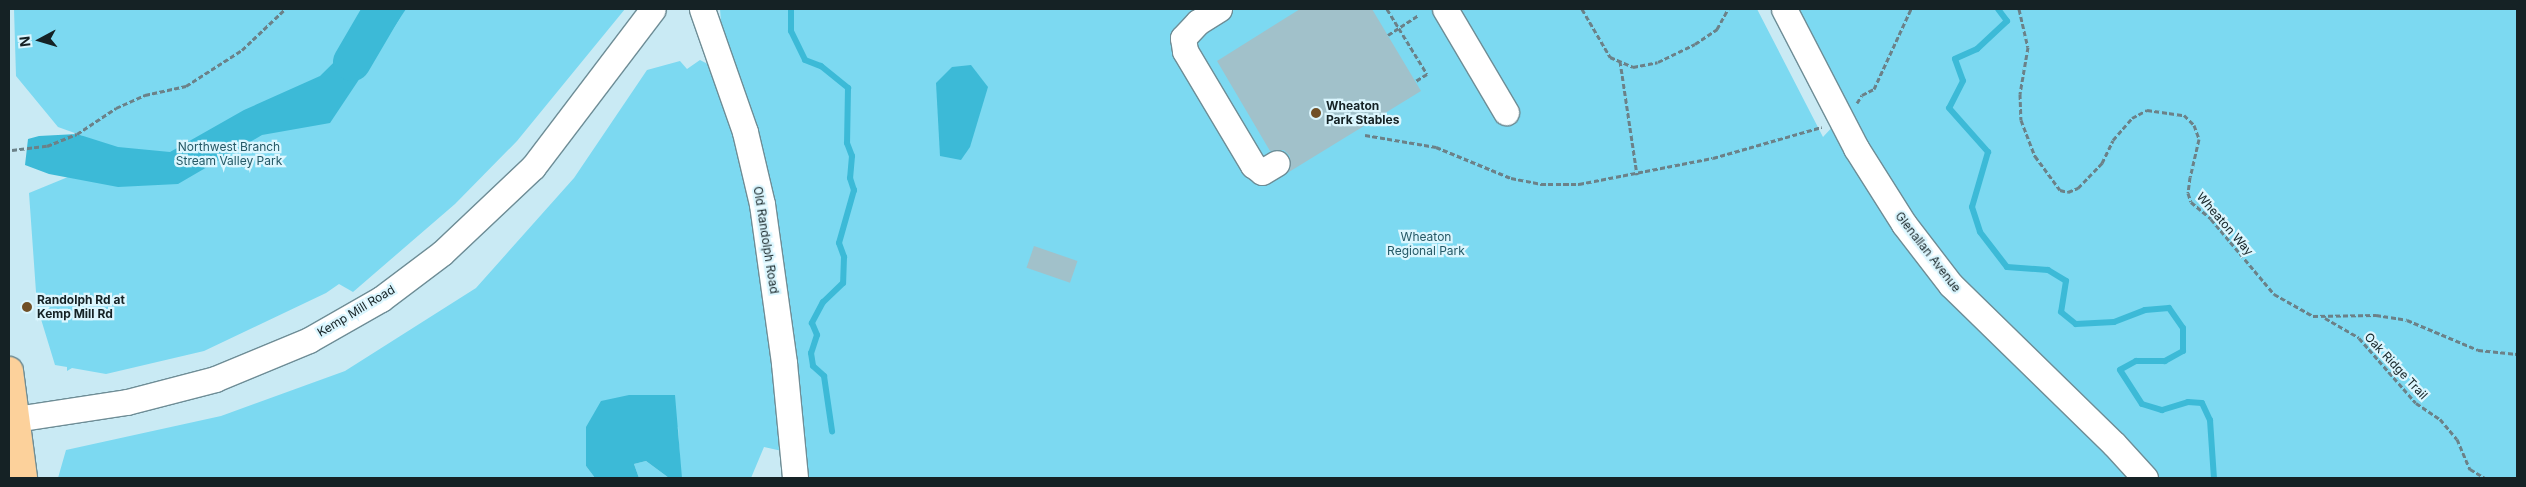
<!DOCTYPE html>
<style>
body{margin:0}
#map{position:relative;width:2526px;height:487px;overflow:hidden;background:#c9eaf4;font-family:Inter,sans-serif}
div>[style]{position:absolute}
.green>*{inset:0;background:#7cd9f1}
.water>*{inset:0;background:#3cbad7}
.stream>*{height:6px;margin:-3px;padding:0 3px;transform-origin:3px;border-radius:3px;background:#3cbad7}
.river>*{height:38px;margin:-19px;padding:0 19px;transform-origin:19px;border-radius:19px;background:#3cbad7}
.building>*{inset:0;background:#a1c1ca;transform-origin:0 0}
.path>*{height:3px;margin-top:-1.5px;transform-origin:0;background:repeating-linear-gradient(90deg,#6b8188 0 5px,transparent 0 7.5px)}
.roads{filter:drop-shadow(1px 0 #6e8d96) drop-shadow(-1px 0 #6e8d96) drop-shadow(0 1px #6e8d96) drop-shadow(0 -1px #6e8d96)}
.minor>*{height:25px;margin:-12.5px;padding:0 12.5px;transform-origin:12.5px;border-radius:12.5px;background:#fff}
.major>*{height:28px;margin:-14px;padding:0 14px;transform-origin:14px;border-radius:14px;background:#fcd19b}
.dots>*{width:14px;height:14px;translate:-50% -50%;box-sizing:border-box;border:2px solid #dbf6fe;border-radius:50%}
span{translate:-50% -50%;white-space:nowrap;text-align:center;line-height:1.15;-webkit-text-stroke:4.5px #dbf6fe;paint-order:stroke}
.poi-label{font-size:12px;color:#152225;font-weight:700}
.left{translate:0 -50%;text-align:left}
.park-label{font-size:12px;color:#265966}
.street-label{font-size:12px;color:#152225}
.frame{position:absolute;inset:0;border:10px solid #152225;pointer-events:none}
.north{position:absolute;left:15px;top:15px;width:50px;height:50px;-webkit-text-stroke:4px #dbf6fe;paint-order:stroke;rotate:264deg;font-size:14px;font-weight:700;line-height:20px;text-align:center;color:#152225}
.north::after{content:'';display:block;margin:auto;width:18px;height:22px;background:#152225;clip-path:polygon(50% 0,100% 100%,50% 72%,0 100%)}
</style>
<div id="map">
<div class="green">
<i style="clip-path:polygon(14px 9px,625px 9px,517px 141px,455px 204px,353px 292px,339px 284px,326px 293px,204px 351px,106px 374px,72px 368px,67px 371px,67px 367px,55px 365px,37px 306px,29px 193px,68px 177px,85px 180px,83px 136px,58px 127px,16px 76px)"></i>
<i style="clip-path:polygon(720px 9px,1757px 9px,1823px 137px,1836px 123px,1778px 9px,2517px 9px,2517px 478px,794px 478px,791px 453px,764px 447px,751px 478px,681px 478px,678px 427px,586px 466px,595px 478px,58px 478px,66px 450px,221px 416px,345px 371px,476px 288px,574px 178px,647px 70px,680px 61px,687px 69px,700px 60px,725px 73px)"></i>
<i style="clip-path:polygon(646px 461px,669px 478px,639px 478px,634px 464px)"></i>
</div>
<div class="water">
<i style="clip-path:polygon(388px 9px,406px 9px,330px 123px,262px 135px,178px 184px,118px 187px,49px 174px,25px 165px,28px 139px,39px 136px,77px 134px,118px 147px,170px 152px,244px 110px,320px 76px)"></i>
<i style="clip-path:polygon(971px 65px,988px 87px,970px 147px,961px 160px,940px 156px,936px 83px,952px 67px)"></i>
<i style="clip-path:polygon(629px 395px,675px 395px,682px 478px,669px 478px,646px 461px,634px 464px,639px 478px,595px 478px,586px 466px,586px 427px,601px 401px)"></i>
</div>
<div class="stream">
<i style="left:791px;top:9px;width:22px;rotate:90deg"></i>
<i style="left:791px;top:31px;width:32px;rotate:64deg"></i>
<i style="left:805px;top:60px;width:17px;rotate:21deg"></i>
<i style="left:821px;top:66px;width:35px;rotate:39deg"></i>
<i style="left:848px;top:88px;width:55px;rotate:91deg"></i>
<i style="left:847px;top:143px;width:14px;rotate:69deg"></i>
<i style="left:852px;top:156px;width:22px;rotate:95deg"></i>
<i style="left:850px;top:178px;width:13px;rotate:72deg"></i>
<i style="left:854px;top:190px;width:55px;rotate:105.8deg"></i>
<i style="left:839px;top:243px;width:15px;rotate:70deg"></i>
<i style="left:844px;top:257px;width:26px;rotate:92deg"></i>
<i style="left:843px;top:283px;width:28px;rotate:136deg"></i>
<i style="left:823px;top:302px;width:24px;rotate:118deg"></i>
<i style="left:812px;top:323px;width:13px;rotate:67deg"></i>
<i style="left:817px;top:335px;width:19px;rotate:108deg"></i>
<i style="left:811px;top:353px;width:13px;rotate:81deg"></i>
<i style="left:813px;top:366px;width:15px;rotate:42deg"></i>
<i style="left:824px;top:376px;width:56px;rotate:81.7deg"></i>
<i style="left:1998px;top:9px;width:15px;rotate:53deg"></i>
<i style="left:2007px;top:21px;width:41px;rotate:137deg"></i>
<i style="left:1977px;top:49px;width:24px;rotate:156deg"></i>
<i style="left:1955px;top:59px;width:23px;rotate:70deg"></i>
<i style="left:1963px;top:81px;width:30px;rotate:117deg"></i>
<i style="left:1949px;top:108px;width:59px;rotate:48.4deg"></i>
<i style="left:1988px;top:152px;width:57px;rotate:106.2deg"></i>
<i style="left:1972px;top:207px;width:26px;rotate:72deg"></i>
<i style="left:1980px;top:232px;width:44px;rotate:52.4deg"></i>
<i style="left:2007px;top:267px;width:41px;rotate:4.2deg"></i>
<i style="left:2048px;top:270px;width:21px;rotate:31deg"></i>
<i style="left:2066px;top:281px;width:31px;rotate:99deg"></i>
<i style="left:2061px;top:312px;width:19px;rotate:39deg"></i>
<i style="left:2076px;top:324px;width:38px;rotate:-3deg"></i>
<i style="left:2114px;top:322px;width:33px;rotate:-21deg"></i>
<i style="left:2145px;top:310px;width:24px;rotate:-5deg"></i>
<i style="left:2169px;top:308px;width:24px;rotate:55deg"></i>
<i style="left:2183px;top:328px;width:23px;rotate:90deg"></i>
<i style="left:2183px;top:351px;width:21px;rotate:151deg"></i>
<i style="left:2165px;top:361px;width:29px;rotate:180deg"></i>
<i style="left:2136px;top:361px;width:18px;rotate:151deg"></i>
<i style="left:2120px;top:370px;width:40px;rotate:57.1deg"></i>
<i style="left:2142px;top:404px;width:21px;rotate:17deg"></i>
<i style="left:2162px;top:410px;width:27px;rotate:-17deg"></i>
<i style="left:2188px;top:402px;width:14px;rotate:4deg"></i>
<i style="left:2202px;top:403px;width:19px;rotate:65deg"></i>
<i style="left:2210px;top:420px;width:58px;rotate:86.1deg"></i>
</div>
<div class="river">
<i style="left:352px;top:62px;width:61px;rotate:-59.7deg"></i>
</div>
<div class="building">
<i style="clip-path:polygon(1300px 9px,1372px 9px,1421px 91px,1284px 175px,1290px 170px,1290px 156px,1284px 150px,1270px 151px,1217px 61px)"></i>
<i style="left:1034px;top:246px;width:46px;height:23px;rotate:19deg"></i>
</div>
<div class="path">
<i style="left:1387px;top:9px;width:76px;rotate:58.4deg"></i>
<i style="left:1427px;top:74px;width:13px;rotate:148deg"></i>
<i style="left:1582px;top:9px;width:56px;rotate:59.7deg"></i>
<i style="left:1610px;top:57px;width:25px;rotate:23deg"></i>
<i style="left:1633px;top:67px;width:25px;rotate:-11deg"></i>
<i style="left:1658px;top:62px;width:41px;rotate:-25.9deg"></i>
<i style="left:1695px;top:44px;width:27px;rotate:-34deg"></i>
<i style="left:1717px;top:29px;width:23px;rotate:-61deg"></i>
<i style="left:2019px;top:9px;width:39px;rotate:77deg"></i>
<i style="left:2028px;top:47px;width:48px;rotate:99.7deg"></i>
<i style="left:2020px;top:94px;width:26px;rotate:88deg"></i>
<i style="left:2021px;top:120px;width:39px;rotate:69deg"></i>
<i style="left:2035px;top:156px;width:42px;rotate:53.7deg"></i>
<i style="left:2060px;top:190px;width:8px;rotate:14deg"></i>
<i style="left:2068px;top:192px;width:11px;rotate:-22deg"></i>
<i style="left:2078px;top:188px;width:35px;rotate:-46deg"></i>
<i style="left:2102px;top:163px;width:25px;rotate:-64deg"></i>
<i style="left:2113px;top:140px;width:29px;rotate:-49deg"></i>
<i style="left:2132px;top:118px;width:17px;rotate:-28deg"></i>
<i style="left:2147px;top:110px;width:37px;rotate:8deg"></i>
<i style="left:2184px;top:115px;width:14px;rotate:45deg"></i>
<i style="left:2194px;top:125px;width:15px;rotate:70deg"></i>
<i style="left:2199px;top:139px;width:39px;rotate:103deg"></i>
<i style="left:2190px;top:177px;width:16px;rotate:97deg"></i>
<i style="left:2188px;top:193px;width:9px;rotate:72deg"></i>
<i style="left:2191px;top:202px;width:26px;rotate:40deg"></i>
<i style="left:2211px;top:219px;width:98px;rotate:50deg"></i>
<i style="left:2274px;top:294px;width:45px;rotate:29.4deg"></i>
<i style="left:2313px;top:316px;width:63px;rotate:-0.9deg"></i>
<i style="left:2376px;top:315px;width:31px;rotate:9deg"></i>
<i style="left:2407px;top:320px;width:77px;rotate:22.9deg"></i>
<i style="left:2478px;top:350px;width:39px;rotate:6deg"></i>
<i style="left:1388px;top:35px;width:37px;rotate:-33deg"></i>
<i style="left:1620px;top:61px;width:115px;rotate:81.5deg"></i>
<i style="left:1857px;top:103px;width:9px;rotate:-58deg"></i>
<i style="left:1862px;top:95px;width:13px;rotate:-27deg"></i>
<i style="left:1874px;top:89px;width:88px;rotate:-65.2deg"></i>
<i style="left:1365px;top:135px;width:72px;rotate:9.6deg"></i>
<i style="left:1436px;top:147px;width:81px;rotate:22.5deg"></i>
<i style="left:1511px;top:178px;width:31px;rotate:11deg"></i>
<i style="left:1541px;top:184px;width:38px"></i>
<i style="left:1579px;top:184px;width:136px;rotate:-11deg"></i>
<i style="left:1713px;top:158px;width:113px;rotate:-15.9deg"></i>
<i style="left:12px;top:150px;width:35px;rotate:-7deg"></i>
<i style="left:47px;top:146px;width:32px;rotate:-22deg"></i>
<i style="left:77px;top:134px;width:47px;rotate:-33.7deg"></i>
<i style="left:116px;top:108px;width:32px;rotate:-24deg"></i>
<i style="left:145px;top:95px;width:42px;rotate:-12.4deg"></i>
<i style="left:186px;top:86px;width:67px;rotate:-32.7deg"></i>
<i style="left:242px;top:50px;width:59px;rotate:-43.6deg"></i>
<i style="left:2325px;top:318px;width:39px;rotate:30deg"></i>
<i style="left:2359px;top:338px;width:86px;rotate:48.8deg"></i>
<i style="left:2416px;top:403px;width:29px;rotate:34deg"></i>
<i style="left:2440px;top:419px;width:26px;rotate:50deg"></i>
<i style="left:2457px;top:439px;width:33px;rotate:67deg"></i>
<i style="left:2470px;top:469px;width:17px;rotate:31deg"></i>
</div>
<div class="roads">
<div class="minor">
<i style="left:702px;top:9px;width:130px;rotate:70.7deg"></i>
<i style="left:745px;top:132px;width:74px;rotate:76.7deg"></i>
<i style="left:762px;top:204px;width:161px;rotate:82.1deg"></i>
<i style="left:784px;top:363px;width:116px;rotate:84.5deg"></i>
<i style="left:1219px;top:9px;width:25px;rotate:148deg"></i>
<i style="left:1198px;top:22px;width:22px;rotate:133deg"></i>
<i style="left:1183px;top:38px;width:13px;rotate:81deg"></i>
<i style="left:1185px;top:51px;width:133px;rotate:59.2deg"></i>
<i style="left:1253px;top:165px;width:11px;rotate:38deg"></i>
<i style="left:1262px;top:172px;width:17px;rotate:-31deg"></i>
<i style="left:1445px;top:9px;width:120px;rotate:59.4deg"></i>
<i style="left:1784px;top:9px;width:157px;rotate:62.6deg"></i>
<i style="left:1856px;top:148px;width:90px;rotate:57.7deg"></i>
<i style="left:1904px;top:224px;width:77px;rotate:52.4deg"></i>
<i style="left:1951px;top:285px;width:228px;rotate:44.3deg"></i>
<i style="left:2114px;top:444px;width:46px;rotate:47.6deg"></i>
<i style="left:9px;top:420px;width:119px;rotate:-8.7deg"></i>
<i style="left:127px;top:402px;width:91px;rotate:-14.6deg"></i>
<i style="left:215px;top:379px;width:102px;rotate:-22.5deg"></i>
<i style="left:309px;top:340px;width:83px;rotate:-29.7deg"></i>
<i style="left:381px;top:299px;width:76px;rotate:-37deg"></i>
<i style="left:442px;top:253px;width:125px;rotate:-43.4deg"></i>
<i style="left:533px;top:167px;width:198px;rotate:-52.8deg"></i>
</div>
<div class="major">
<i style="left:9px;top:371px;width:108px;rotate:82.5deg"></i>
</div>
</div>
<div class="dots">
<i style="left:1316px;top:113px;background:#715027"></i>
<i style="left:27px;top:307px;background:#715027"></i>
</div>
<div class="poi-label">
<span class="left" style="left:1326px;top:113px">Wheaton<br>Park Stables</span>
<span class="left" style="left:37px;top:307px">Randolph Rd at<br>Kemp Mill Rd</span>
</div>
<div class="park-label">
<span style="left:229px;top:154px">Northwest Branch<br>Stream Valley Park</span>
<span style="left:1426px;top:244px">Wheaton<br>Regional Park</span>
</div>
<div class="street-label">
<span style="left:2225px;top:224px;rotate:49deg">Wheaton Way</span>
<span style="left:766px;top:240px;rotate:81deg">Old Randolph Road</span>
<span style="left:1928px;top:252px;rotate:52deg">Glenallan Avenue</span>
<span style="left:356px;top:311px;rotate:-31deg">Kemp Mill Road</span>
<span style="left:2396px;top:366px;rotate:47deg">Oak Ridge Trail</span>
</div>
<div class="frame"></div>
<div class="north">N</div>
</div>
